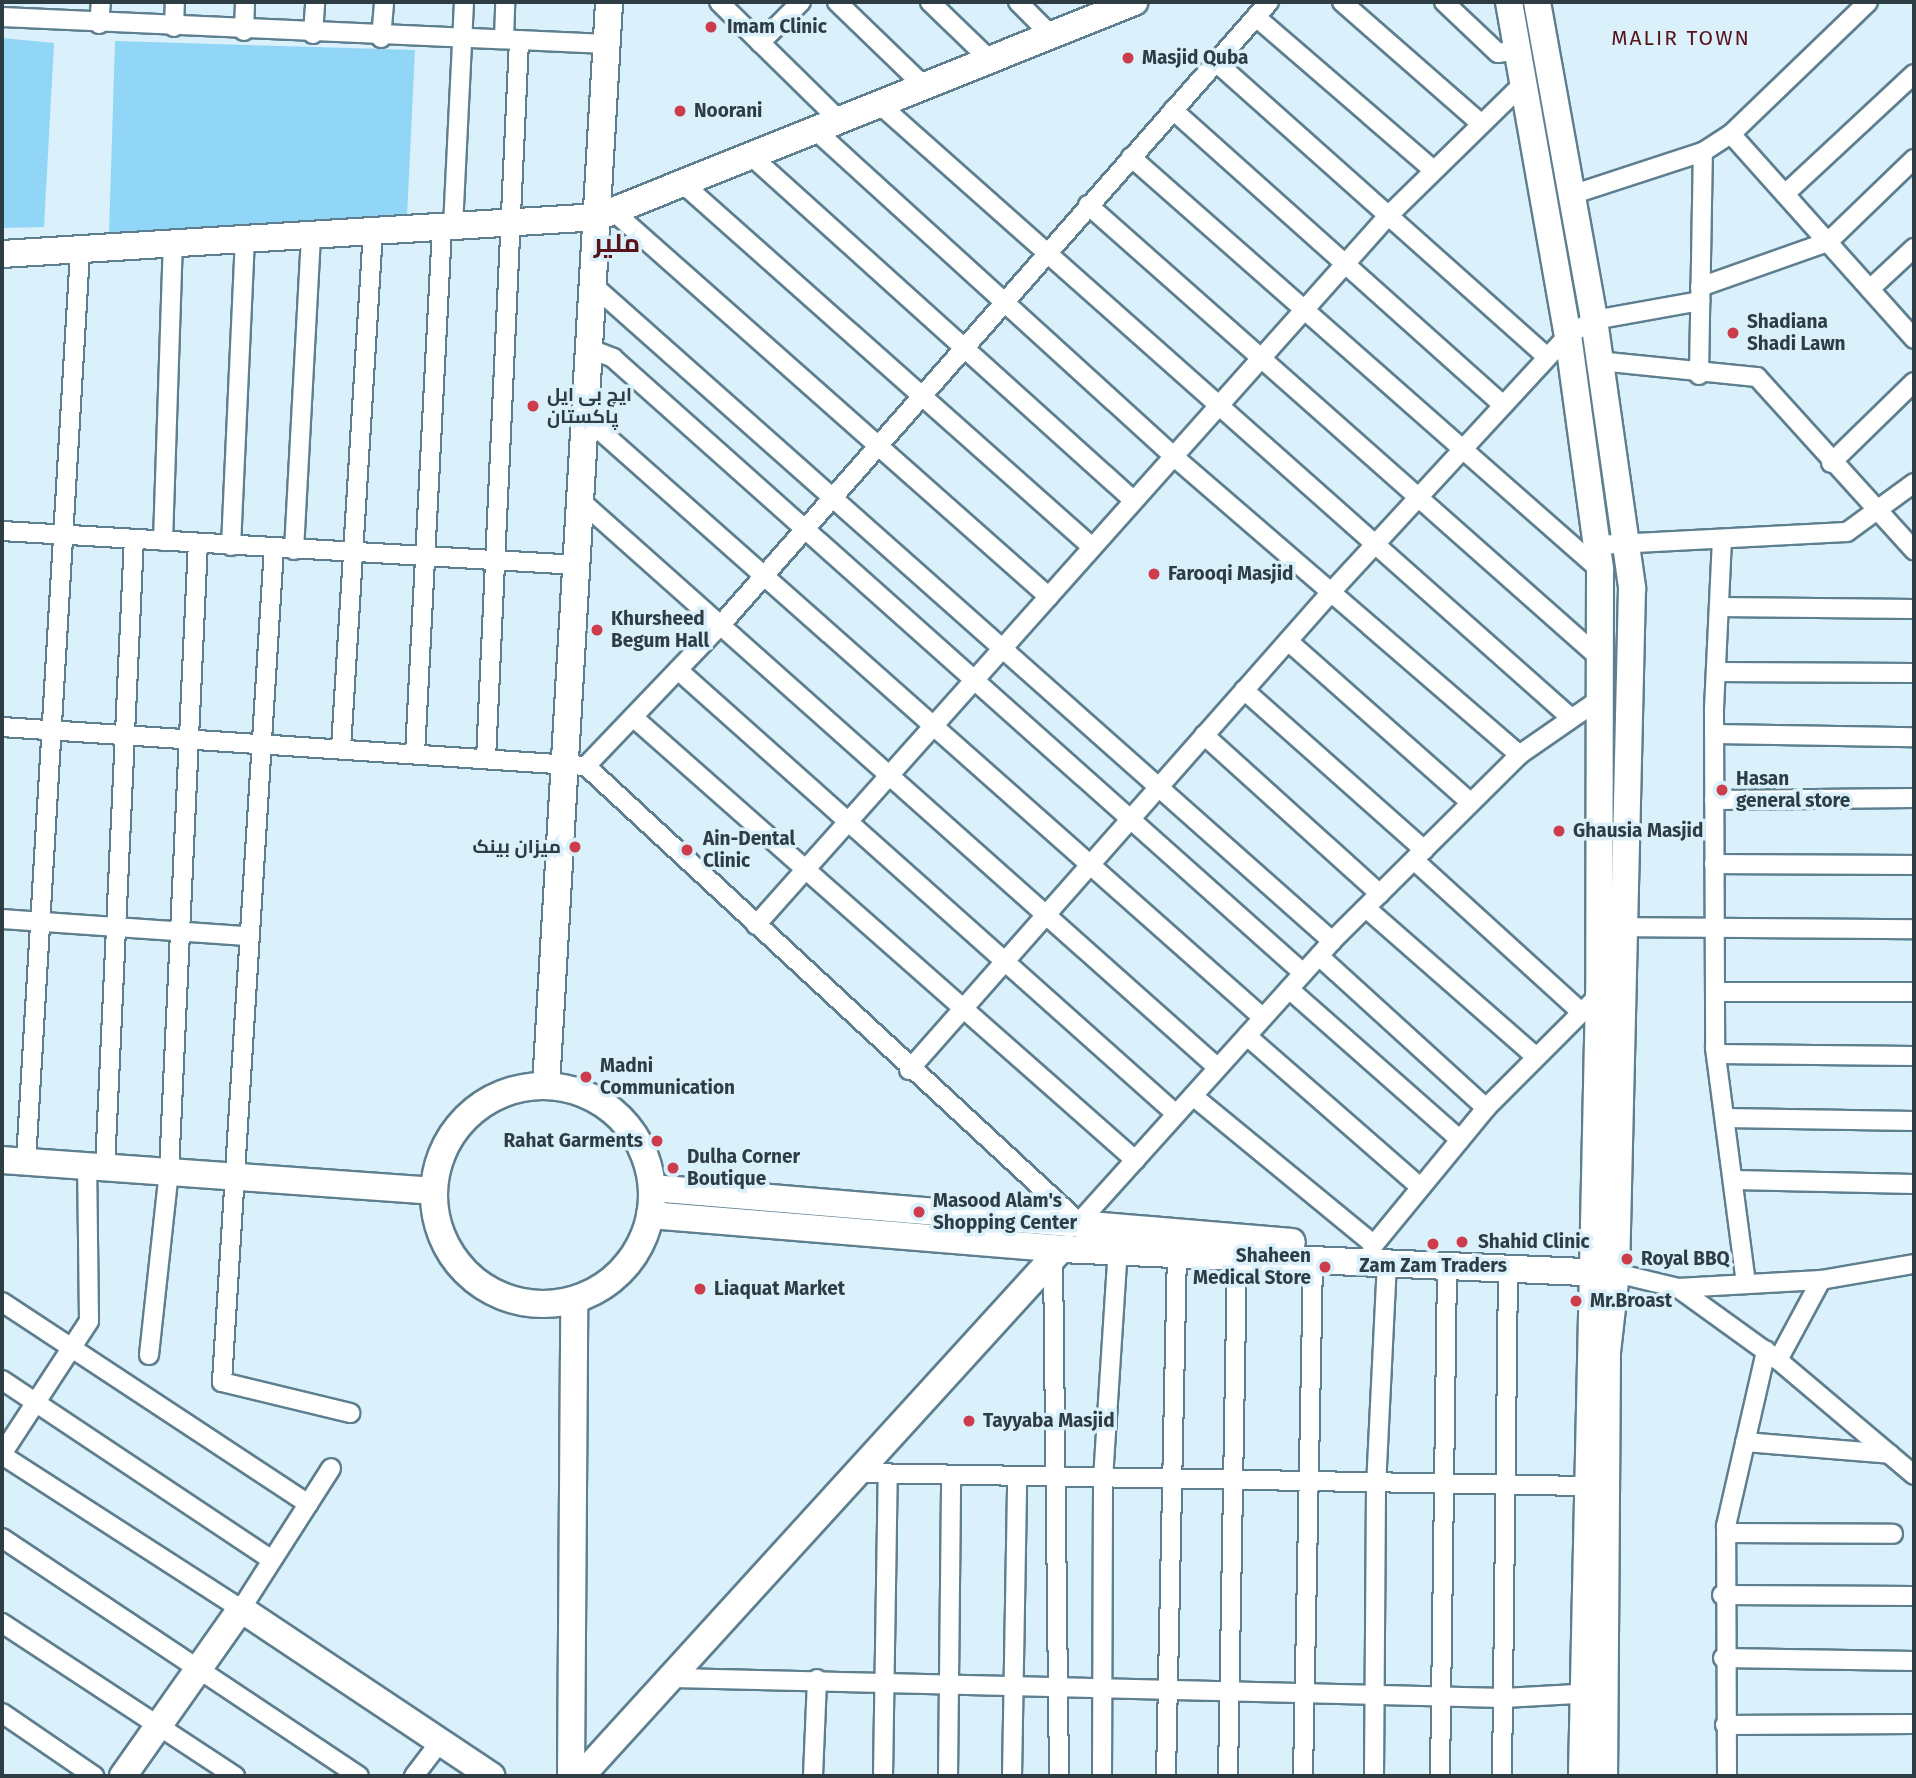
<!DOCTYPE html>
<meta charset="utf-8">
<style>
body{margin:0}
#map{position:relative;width:1916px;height:1778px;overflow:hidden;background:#daf0fb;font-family:"Fira Sans",Cairo,sans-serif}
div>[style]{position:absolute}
.green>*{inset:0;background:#91d6f7}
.roads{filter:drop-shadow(2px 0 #5d7f8f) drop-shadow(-2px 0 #5d7f8f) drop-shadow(0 2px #5d7f8f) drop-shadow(0 -2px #5d7f8f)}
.street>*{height:18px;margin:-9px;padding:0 9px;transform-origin:9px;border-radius:9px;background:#fff}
.secondary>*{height:26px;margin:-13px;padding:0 13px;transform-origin:13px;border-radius:13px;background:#fff}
.secondary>.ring{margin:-13px;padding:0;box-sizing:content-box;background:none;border:26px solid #fff;border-radius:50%}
.dots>*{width:19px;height:19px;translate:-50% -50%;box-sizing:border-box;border:4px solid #daf0fb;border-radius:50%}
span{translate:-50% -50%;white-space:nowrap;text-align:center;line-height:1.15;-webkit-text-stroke:7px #daf0fb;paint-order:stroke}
.poi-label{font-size:19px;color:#2e3d44;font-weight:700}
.left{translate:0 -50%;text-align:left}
.right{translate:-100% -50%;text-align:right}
.neighbourhood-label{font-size:21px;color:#58131a;letter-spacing:2px}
.district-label{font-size:26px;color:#58131a;font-weight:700}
.frame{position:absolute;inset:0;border:4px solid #2e3d44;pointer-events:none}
</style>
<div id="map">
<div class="green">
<i style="clip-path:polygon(2px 38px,54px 43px,44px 227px,2px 228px)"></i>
<i style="clip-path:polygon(115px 41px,415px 50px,407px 216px,109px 233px)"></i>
</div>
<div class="roads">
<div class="street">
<i style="left:719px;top:2px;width:165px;rotate:44.5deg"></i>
<i style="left:837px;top:2px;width:118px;rotate:44deg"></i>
<i style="left:930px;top:2px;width:81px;rotate:44deg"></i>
<i style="left:1018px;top:2px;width:45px;rotate:45deg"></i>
<i style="left:1342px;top:2px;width:182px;rotate:41.2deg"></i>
<i style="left:1444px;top:2px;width:74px;rotate:43.4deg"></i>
<i style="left:1498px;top:53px;width:19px;rotate:-9deg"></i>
<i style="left:2px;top:17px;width:605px;rotate:2.56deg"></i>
<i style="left:1256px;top:17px;width:234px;rotate:40.8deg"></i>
<i style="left:99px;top:24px;width:22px;rotate:-85deg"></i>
<i style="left:174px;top:27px;width:25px;rotate:-88deg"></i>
<i style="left:244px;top:31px;width:29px;rotate:-88deg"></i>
<i style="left:313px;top:34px;width:32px;rotate:-86deg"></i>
<i style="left:381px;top:38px;width:36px;rotate:-85deg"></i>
<i style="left:504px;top:39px;width:37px;rotate:-88deg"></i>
<i style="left:760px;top:43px;width:58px;rotate:-45deg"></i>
<i style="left:1216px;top:62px;width:443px;rotate:41.7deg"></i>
<i style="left:877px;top:102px;width:928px;rotate:41.59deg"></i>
<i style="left:1173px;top:110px;width:443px;rotate:41.8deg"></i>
<i style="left:813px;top:128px;width:486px;rotate:42.3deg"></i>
<i style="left:1172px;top:455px;width:459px;rotate:40.8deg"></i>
<i style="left:1731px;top:134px;width:275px;rotate:48.2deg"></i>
<i style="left:749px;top:154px;width:517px;rotate:42.02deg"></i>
<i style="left:1131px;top:157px;width:625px;rotate:41.37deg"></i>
<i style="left:681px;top:182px;width:550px;rotate:41.61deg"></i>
<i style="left:1785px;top:194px;width:176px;rotate:-42.9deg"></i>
<i style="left:1568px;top:196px;width:142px;rotate:-18.1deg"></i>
<i style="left:1703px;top:152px;width:33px;rotate:-33deg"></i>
<i style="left:1731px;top:134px;width:190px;rotate:-43.9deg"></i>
<i style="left:1088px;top:205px;width:685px;rotate:41.51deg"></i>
<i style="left:613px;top:211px;width:582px;rotate:41.52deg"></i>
<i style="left:453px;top:227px;width:225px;rotate:-87.2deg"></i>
<i style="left:594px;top:286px;width:987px;rotate:41.59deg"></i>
<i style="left:1700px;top:287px;width:136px;rotate:-19.4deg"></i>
<i style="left:1828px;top:242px;width:120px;rotate:-44deg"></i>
<i style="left:1870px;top:289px;width:60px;rotate:-43deg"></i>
<i style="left:590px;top:349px;width:25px;rotate:21deg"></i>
<i style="left:613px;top:358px;width:924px;rotate:41.71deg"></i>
<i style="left:1599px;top:361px;width:159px;rotate:5.8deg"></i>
<i style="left:1757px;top:377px;width:234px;rotate:47.8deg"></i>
<i style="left:1699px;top:375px;width:223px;rotate:-89deg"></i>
<i style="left:587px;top:419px;width:903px;rotate:41.54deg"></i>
<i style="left:1831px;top:463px;width:116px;rotate:-44.3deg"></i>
<i style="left:582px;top:502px;width:851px;rotate:41.67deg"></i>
<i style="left:2px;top:531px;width:577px;rotate:3.38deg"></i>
<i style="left:1722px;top:539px;width:172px;rotate:92.7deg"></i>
<i style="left:1714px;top:711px;width:337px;rotate:89.8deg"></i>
<i style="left:1715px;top:1048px;width:238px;rotate:82.5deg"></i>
<i style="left:163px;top:541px;width:297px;rotate:-88.1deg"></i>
<i style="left:1597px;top:545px;width:250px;rotate:-3deg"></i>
<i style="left:1847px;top:532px;width:83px;rotate:-36.2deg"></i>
<i style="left:231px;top:546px;width:307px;rotate:-87.4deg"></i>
<i style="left:274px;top:548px;width:836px;rotate:93.57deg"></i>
<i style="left:222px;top:1382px;width:132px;rotate:13.6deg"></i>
<i style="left:294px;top:550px;width:315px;rotate:-86.9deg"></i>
<i style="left:1719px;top:607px;width:195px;rotate:0.6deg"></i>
<i style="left:1288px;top:641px;width:244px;rotate:41.5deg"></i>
<i style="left:678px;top:670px;width:667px;rotate:41.72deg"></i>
<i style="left:1716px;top:672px;width:198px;rotate:0.3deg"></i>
<i style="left:1244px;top:690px;width:241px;rotate:41.6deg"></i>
<i style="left:633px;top:717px;width:670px;rotate:41.43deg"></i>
<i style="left:2px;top:727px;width:585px;rotate:3.82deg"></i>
<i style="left:586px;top:766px;width:191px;rotate:-46.3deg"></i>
<i style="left:718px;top:628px;width:834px;rotate:-48.65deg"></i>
<i style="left:1714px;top:734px;width:200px;rotate:0.9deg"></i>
<i style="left:1204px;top:735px;width:237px;rotate:42.1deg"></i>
<i style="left:341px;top:748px;width:518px;rotate:-86.46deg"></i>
<i style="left:415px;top:754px;width:527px;rotate:-87.06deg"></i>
<i style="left:486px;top:759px;width:720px;rotate:-87.37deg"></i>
<i style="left:586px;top:766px;width:679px;rotate:42.79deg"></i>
<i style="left:1714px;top:800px;width:200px;rotate:-0.6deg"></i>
<i style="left:1414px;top:860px;width:224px;rotate:42.3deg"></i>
<i style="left:1714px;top:864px;width:200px;rotate:0.3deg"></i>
<i style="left:1366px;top:908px;width:226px;rotate:41.2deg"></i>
<i style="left:2px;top:919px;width:247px;rotate:4deg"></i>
<i style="left:756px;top:925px;width:950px;rotate:-48.29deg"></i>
<i style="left:1388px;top:216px;width:192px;rotate:-44.4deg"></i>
<i style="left:1613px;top:927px;width:301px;rotate:0.4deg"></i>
<i style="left:1319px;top:956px;width:226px;rotate:42.3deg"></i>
<i style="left:1289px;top:989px;width:228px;rotate:41.4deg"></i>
<i style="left:1715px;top:992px;width:199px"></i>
<i style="left:1247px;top:1036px;width:230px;rotate:41.1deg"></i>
<i style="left:1716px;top:1054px;width:198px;rotate:0.6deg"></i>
<i style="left:909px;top:1070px;width:639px;rotate:-48.55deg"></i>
<i style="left:1332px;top:591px;width:348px;rotate:-47.3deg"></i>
<i style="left:1568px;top:335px;width:30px;rotate:-30deg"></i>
<i style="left:1594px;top:320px;width:108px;rotate:-10.2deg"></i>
<i style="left:1193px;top:1096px;width:232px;rotate:39.4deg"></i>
<i style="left:1725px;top:1118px;width:189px;rotate:0.9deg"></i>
<i style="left:26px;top:1161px;width:911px;rotate:-86.6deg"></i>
<i style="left:105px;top:1167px;width:629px;rotate:-87.36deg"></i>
<i style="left:1734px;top:1180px;width:180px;rotate:1.3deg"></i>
<i style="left:1082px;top:1219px;width:374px;rotate:-48deg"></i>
<i style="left:1332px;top:941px;width:264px;rotate:-44.8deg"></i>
<i style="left:1519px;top:755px;width:98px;rotate:-34.7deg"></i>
<i style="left:1372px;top:1247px;width:180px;rotate:-50.6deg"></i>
<i style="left:1486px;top:1108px;width:160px;rotate:-45deg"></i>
<i style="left:1053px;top:1258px;width:518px;rotate:89.34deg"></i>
<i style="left:1616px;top:1273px;width:64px;rotate:13.6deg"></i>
<i style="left:1678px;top:1288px;width:123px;rotate:35.8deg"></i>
<i style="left:1778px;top:1360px;width:178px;rotate:40.2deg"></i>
<i style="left:1678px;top:1288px;width:143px;rotate:-3.2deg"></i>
<i style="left:1821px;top:1280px;width:94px;rotate:-9.8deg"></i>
<i style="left:2px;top:1302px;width:367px;rotate:33.4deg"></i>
<i style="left:149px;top:1355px;width:185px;rotate:-83.8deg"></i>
<i style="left:169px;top:1171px;width:629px;rotate:-87.36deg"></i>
<i style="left:1778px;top:1360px;width:91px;rotate:-61.7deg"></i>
<i style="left:2px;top:1380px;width:324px;rotate:33.7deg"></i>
<i style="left:1745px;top:1442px;width:145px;rotate:4.7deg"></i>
<i style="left:2px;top:1454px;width:159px;rotate:-56.8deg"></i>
<i style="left:89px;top:1321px;width:156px;rotate:-90.7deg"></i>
<i style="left:2px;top:1455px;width:284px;rotate:32.8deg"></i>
<i style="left:241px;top:1609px;width:167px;rotate:-57.4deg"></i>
<i style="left:862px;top:1473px;width:723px;rotate:1.03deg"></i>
<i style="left:1726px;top:1533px;width:167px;rotate:0.3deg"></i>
<i style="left:2px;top:1538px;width:429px;rotate:33.7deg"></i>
<i style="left:1722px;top:1595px;width:192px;rotate:0.3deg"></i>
<i style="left:2px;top:1623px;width:279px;rotate:33.3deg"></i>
<i style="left:1723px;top:1658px;width:191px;rotate:0.9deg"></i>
<i style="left:674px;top:1678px;width:830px;rotate:1.38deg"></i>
<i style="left:1504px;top:1698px;width:90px;rotate:-3.2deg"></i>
<i style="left:2px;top:1713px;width:112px;rotate:34.4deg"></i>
<i style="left:1725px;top:1725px;width:189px;rotate:-0.3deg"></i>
<i style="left:414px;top:1776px;width:43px;rotate:-52.6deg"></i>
<i style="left:813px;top:1776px;width:97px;rotate:-87.6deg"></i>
<i style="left:883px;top:1776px;width:303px;rotate:-89.1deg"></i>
<i style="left:948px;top:1776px;width:301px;rotate:-89.4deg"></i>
<i style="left:1012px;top:1776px;width:299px;rotate:-89deg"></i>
<i style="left:1102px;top:1776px;width:297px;rotate:-89.8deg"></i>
<i style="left:1103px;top:1479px;width:229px;rotate:-86.3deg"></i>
<i style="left:1166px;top:1776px;width:524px;rotate:-88.8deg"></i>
<i style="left:1228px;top:1776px;width:519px;rotate:-89.01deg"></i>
<i style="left:1303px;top:1776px;width:517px;rotate:-88.89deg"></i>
<i style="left:1374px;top:1776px;width:289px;rotate:-89.6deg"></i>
<i style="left:1376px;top:1487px;width:221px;rotate:-87.2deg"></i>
<i style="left:1440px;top:1776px;width:507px;rotate:-89.21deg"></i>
<i style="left:1502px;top:1776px;width:506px;rotate:-89.32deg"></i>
<i style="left:1727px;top:1776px;width:250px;rotate:-90.2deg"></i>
<i style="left:1726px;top:1526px;width:180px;rotate:-77.1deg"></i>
</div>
<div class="secondary">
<i style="left:1509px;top:2px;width:338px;rotate:80deg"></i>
<i style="left:1568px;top:335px;width:237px;rotate:82.2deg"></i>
<i style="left:1600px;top:570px;width:425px;rotate:90.1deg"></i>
<i style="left:1599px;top:995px;width:781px;rotate:91.25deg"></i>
<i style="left:1537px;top:2px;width:323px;rotate:79.8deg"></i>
<i style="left:1594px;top:320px;width:271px;rotate:81.9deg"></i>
<i style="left:1632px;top:588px;width:685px;rotate:91.34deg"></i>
<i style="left:1616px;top:1273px;width:80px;rotate:96.5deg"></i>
<i style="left:1607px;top:1352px;width:424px;rotate:90.4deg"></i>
<i style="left:2px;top:254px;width:597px;rotate:-3.55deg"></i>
<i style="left:598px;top:217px;width:578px;rotate:-21.86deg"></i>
<i style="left:546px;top:1086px;width:1086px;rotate:-86.67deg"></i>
<i class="ring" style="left:434px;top:1086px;width:192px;height:192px"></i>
<i style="left:2px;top:1160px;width:432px;rotate:4.1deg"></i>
<i style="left:652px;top:1188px;width:642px;rotate:4.82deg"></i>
<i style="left:650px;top:1215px;width:412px;rotate:4.7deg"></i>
<i style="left:1061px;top:1249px;width:547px;rotate:2.52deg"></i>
<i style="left:123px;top:1776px;width:204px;rotate:-54.8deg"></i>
<i style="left:241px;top:1609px;width:301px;rotate:33.7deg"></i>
<i style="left:571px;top:1776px;width:476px;rotate:-89.6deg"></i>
<i style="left:581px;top:1776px;width:713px;rotate:-47.67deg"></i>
</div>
</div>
<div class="dots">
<i style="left:711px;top:27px;background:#cd3c4b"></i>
<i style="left:1128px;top:58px;background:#cd3c4b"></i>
<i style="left:680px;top:111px;background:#cd3c4b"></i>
<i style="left:1733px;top:333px;background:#cd3c4b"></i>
<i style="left:533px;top:406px;background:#cd3c4b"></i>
<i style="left:1154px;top:574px;background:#cd3c4b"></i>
<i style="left:597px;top:630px;background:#cd3c4b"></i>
<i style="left:1722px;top:790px;background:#cd3c4b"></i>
<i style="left:1559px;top:831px;background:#cd3c4b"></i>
<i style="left:575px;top:847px;background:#cd3c4b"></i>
<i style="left:687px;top:850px;background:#cd3c4b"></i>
<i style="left:586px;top:1077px;background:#cd3c4b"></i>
<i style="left:657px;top:1141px;background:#cd3c4b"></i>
<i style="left:673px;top:1168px;background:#cd3c4b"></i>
<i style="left:919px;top:1212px;background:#cd3c4b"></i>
<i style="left:1462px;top:1242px;background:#cd3c4b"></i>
<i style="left:1433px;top:1244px;background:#cd3c4b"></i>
<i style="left:1627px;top:1259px;background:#cd3c4b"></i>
<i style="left:1325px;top:1267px;background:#cd3c4b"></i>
<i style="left:700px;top:1289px;background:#cd3c4b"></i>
<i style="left:1576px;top:1301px;background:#cd3c4b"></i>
<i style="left:969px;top:1421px;background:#cd3c4b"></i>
</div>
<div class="poi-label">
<span class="left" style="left:727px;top:27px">Imam Clinic</span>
<span class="left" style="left:1142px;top:58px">Masjid Quba</span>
<span class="left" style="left:694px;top:111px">Noorani</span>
<span class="left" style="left:1747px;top:333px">Shadiana<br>Shadi Lawn</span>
<span class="left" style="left:547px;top:406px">ایچ بی ایل<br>پاکستان</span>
<span class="left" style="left:1168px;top:574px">Farooqi Masjid</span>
<span class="left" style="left:611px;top:630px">Khursheed<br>Begum Hall</span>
<span class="left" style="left:1736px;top:790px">Hasan<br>general store</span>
<span class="left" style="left:1573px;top:831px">Ghausia Masjid</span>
<span class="left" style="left:703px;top:850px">Ain-Dental<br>Clinic</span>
<span class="right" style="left:561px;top:847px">میزان بینک</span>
<span class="left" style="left:600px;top:1077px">Madni<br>Communication</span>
<span class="right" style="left:643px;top:1141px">Rahat Garments</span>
<span class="left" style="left:687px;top:1168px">Dulha Corner<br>Boutique</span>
<span class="left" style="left:933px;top:1212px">Masood Alam's<br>Shopping Center</span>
<span class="left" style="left:1478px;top:1242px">Shahid Clinic</span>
<span class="right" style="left:1311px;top:1267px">Shaheen<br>Medical Store</span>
<span class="left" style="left:1641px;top:1259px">Royal BBQ</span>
<span style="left:1433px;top:1266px">Zam Zam Traders</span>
<span class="left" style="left:714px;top:1289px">Liaquat Market</span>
<span class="left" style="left:1590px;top:1301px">Mr.Broast</span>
<span class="left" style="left:983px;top:1421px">Tayyaba Masjid</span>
</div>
<div class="neighbourhood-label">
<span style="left:1681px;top:38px">MALIR TOWN</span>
</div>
<div class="district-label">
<span style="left:617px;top:244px">ملیر</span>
</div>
<div class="frame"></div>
</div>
